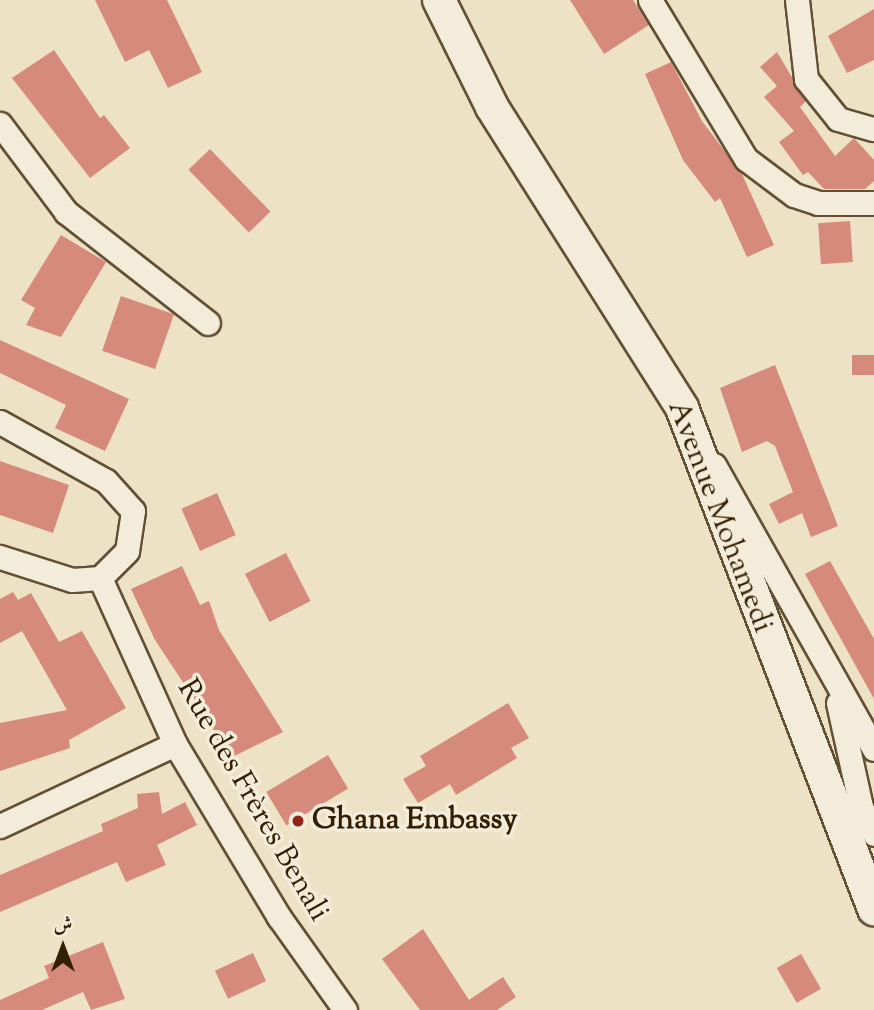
<!DOCTYPE html>
<meta charset="utf-8">
<style>
body{margin:0}
#map{position:relative;width:874px;height:1010px;overflow:hidden;background:#eee2c6;font-family:"Sorts Mill Goudy",Amiri,serif}
div>[style]{position:absolute}
.building>*{inset:0;background:#d58a7c;transform-origin:0 0}
.roads{filter:drop-shadow(2px 0 #625033) drop-shadow(-2px 0 #625033) drop-shadow(0 2px #625033) drop-shadow(0 -2px #625033)}
.minor>*{height:23px;margin:-11.5px;padding:0 11.5px;transform-origin:11.5px;border-radius:11.5px;background:#f4ecda}
.secondary>*{height:32px;margin:-16px;padding:0 16px;transform-origin:16px;border-radius:16px;background:#f4ecda}
.dots>*{width:19px;height:19px;translate:-50% -50%;box-sizing:border-box;border:4px solid #f4ecda;border-radius:50%}
span{translate:-50% -50%;white-space:nowrap;text-align:center;line-height:1.15;-webkit-text-stroke:7px #f4ecda;paint-order:stroke}
.street-label{font-size:30px;color:#332002}
.poi-label{font-size:30px;color:#332002;font-weight:700}
.left{translate:0 -50%;text-align:left}
.north{position:absolute;left:28px;top:912px;width:70px;height:70px;-webkit-text-stroke:5px #f4ecda;paint-order:stroke;rotate:0deg;font-size:19px;font-weight:700;line-height:28px;text-align:center;color:#332002}
.north::after{content:'';display:block;margin:auto;width:24px;height:32px;background:#332002;clip-path:polygon(50% 0,100% 100%,50% 72%,0 100%)}
</style>
<div id="map">
<div class="building">
<i style="clip-path:polygon(95px 0,167px 0,202px 72px,168px 88px,149px 50px,125px 62px)"></i>
<i style="clip-path:polygon(570px 0,633px 0,649px 25px,604px 54px)"></i>
<i style="clip-path:polygon(874px 9px,874px 60px,847px 73px,828px 36px)"></i>
<i style="clip-path:polygon(54px 50px,100px 118px,104px 115px,130px 148px,90px 178px,12px 78px)"></i>
<i style="clip-path:polygon(777px 52px,806px 101px,800px 107px,835px 156px,854px 138px,874px 160px,874px 181px,865px 189px,824px 189px,808px 172px,803px 175px,779px 142px,794px 131px,764px 97px,777px 86px,760px 67px)"></i>
<i style="clip-path:polygon(671px 62px,702px 121px,742px 174px,774px 245px,747px 257px,720px 198px,715px 202px,683px 160px,645px 74px)"></i>
<i style="left:210px;top:149px;width:87px;height:30px;rotate:46deg"></i>
<i style="left:850px;top:221px;width:41px;height:32px;rotate:86deg"></i>
<i style="clip-path:polygon(61px 235px,106px 262px,61px 337px,26px 325px,35px 308px,21px 300px)"></i>
<i style="left:121px;top:296px;width:56px;height:58px;rotate:19deg"></i>
<i style="clip-path:polygon(0 340px,129px 399px,105px 451px,55px 428px,66px 405px,0 373px)"></i>
<i style="left:874px;top:355px;width:20px;height:22px;rotate:90deg"></i>
<i style="clip-path:polygon(775px 365px,838px 526px,811px 537px,802px 513px,779px 524px,769px 504px,793px 492px,775px 446px,767px 441px,742px 452px,720px 388px)"></i>
<i style="clip-path:polygon(0 461px,69px 485px,53px 533px,0 515px)"></i>
<i style="left:217px;top:493px;width:46px;height:39px;rotate:66deg"></i>
<i style="left:286px;top:553px;width:54px;height:46px;rotate:63deg"></i>
<i style="clip-path:polygon(830px 561px,874px 639px,874px 699px,805px 574px)"></i>
<i style="clip-path:polygon(182px 566px,200px 605px,209px 601px,219px 630px,283px 732px,224px 761px,212px 726px,155px 640px,131px 589px)"></i>
<i style="clip-path:polygon(13px 592px,18px 600px,31px 593px,59px 642px,82px 631px,126px 708px,69px 740px,70px 748px,0 771px,0 723px,67px 710px,22px 631px,0 643px,0 599px)"></i>
<i style="clip-path:polygon(508px 703px,529px 738px,511px 748px,517px 758px,456px 795px,450px 784px,418px 803px,403px 779px,426px 766px,420px 756px)"></i>
<i style="left:328px;top:755px;width:39px;height:72px;rotate:59deg"></i>
<i style="clip-path:polygon(159px 792px,162px 814px,185px 802px,197px 825px,157px 845px,166px 865px,126px 882px,117px 862px,0 912px,0 875px,103px 831px,101px 824px,138px 808px,137px 794px)"></i>
<i style="clip-path:polygon(423px 929px,469px 1000px,503px 977px,516px 997px,497px 1010px,420px 1010px,382px 959px)"></i>
<i style="clip-path:polygon(103px 942px,125px 999px,91px 1010px,83px 992px,42px 1010px,0 1010px,0 1000px,49px 978px,44px 966px)"></i>
<i style="left:253px;top:953px;width:31px;height:42px;rotate:65deg"></i>
<i style="left:801px;top:954px;width:40px;height:28px;rotate:60deg"></i>
</div>
<div class="roads">
<div class="minor">
<i style="left:650px;top:0;width:186px;rotate:58.9deg"></i>
<i style="left:746px;top:159px;width:60px;rotate:36.9deg"></i>
<i style="left:794px;top:195px;width:25px;rotate:18deg"></i>
<i style="left:818px;top:203px;width:56px"></i>
<i style="left:797px;top:0;width:80px;rotate:83.5deg"></i>
<i style="left:806px;top:79px;width:51px;rotate:51.3deg"></i>
<i style="left:838px;top:119px;width:37px;rotate:16deg"></i>
<i style="left:0;top:124px;width:110px;rotate:53.1deg"></i>
<i style="left:66px;top:212px;width:180px;rotate:38deg"></i>
<i style="left:0;top:422px;width:121px;rotate:29.1deg"></i>
<i style="left:106px;top:481px;width:40px;rotate:48deg"></i>
<i style="left:133px;top:511px;width:40px;rotate:98.5deg"></i>
<i style="left:127px;top:551px;width:38px;rotate:135deg"></i>
<i style="left:100px;top:578px;width:28px;rotate:176deg"></i>
<i style="left:72px;top:580px;width:76px;rotate:-162.3deg"></i>
<i style="left:714px;top:465px;width:326px;rotate:60.6deg"></i>
<i style="left:100px;top:578px;width:182px;rotate:65.7deg"></i>
<i style="left:175px;top:744px;width:202px;rotate:59deg"></i>
<i style="left:279px;top:917px;width:114px;rotate:54.6deg"></i>
<i style="left:838px;top:703px;width:107px;rotate:77.5deg"></i>
<i style="left:861px;top:807px;width:30px;rotate:64deg"></i>
<i style="left:0;top:826px;width:193px;rotate:-25.1deg"></i>
</div>
<div class="secondary">
<i style="left:439px;top:0;width:119px;rotate:63.6deg"></i>
<i style="left:492px;top:107px;width:356px;rotate:57.7deg"></i>
<i style="left:682px;top:408px;width:537px;rotate:69.03deg"></i>
</div>
</div>
<div class="dots">
<i style="left:298px;top:821px;background:#8f2418"></i>
</div>
<div class="street-label">
<span style="left:719px;top:517px;rotate:69deg">Avenue Mohamedi</span>
<span style="left:252px;top:801px;rotate:60deg">Rue des Frères Benali</span>
</div>
<div class="poi-label">
<span class="left" style="left:312px;top:821px">Ghana Embassy</span>
</div>
<div class="north">ش</div>
</div>
